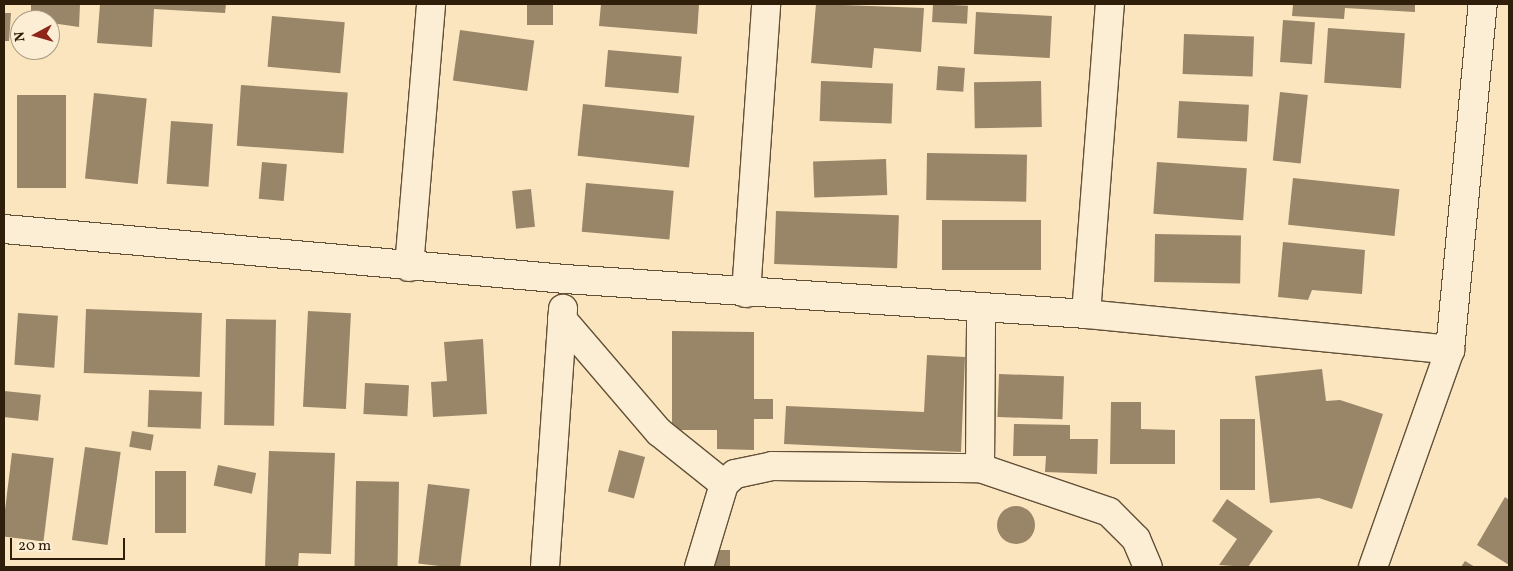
<!DOCTYPE html>
<style>
body{margin:0}
#map{position:relative;width:1513px;height:571px;overflow:hidden;background:#fbe5be;font-family:Vollkorn,serif}
div>[style]{position:absolute}
.building>*{inset:0;background:#998568;transform-origin:0 0}
.round{border-radius:50%}
.roads{filter:drop-shadow(1px 0 #625037) drop-shadow(-1px 0 #625037) drop-shadow(0 1px #625037) drop-shadow(0 -1px #625037)}
.minor>*{height:28px;margin:-14px;padding:0 14px;transform-origin:14px;border-radius:14px;background:#fceed5}
span{translate:-50% -50%;white-space:nowrap;text-align:center;line-height:1.15;-webkit-text-stroke:4.5px #fceed5;paint-order:stroke}
.frame{position:absolute;inset:0;border:5px solid #2f1e0a;pointer-events:none}
.north{position:absolute;left:10px;top:10px;width:50px;height:50px;box-sizing:border-box;background:#fceed5;border:1px solid #aa9b84;border-radius:50%;rotate:264deg;font-size:14px;font-weight:700;line-height:20px;text-align:center;color:#2f1e0a}
.north::after{content:'';display:block;margin:auto;width:18px;height:22px;background:#8f2418;clip-path:polygon(50% 0,100% 100%,50% 72%,0 100%)}
.scale{position:absolute;left:10px;top:538px;width:115px;height:22px;box-sizing:border-box;border:2px solid #2f1e0a;border-top:0;padding-left:6px;font-size:15px;line-height:18px;white-space:nowrap;color:#2f1e0a;-webkit-text-stroke:4px #fceed5;paint-order:stroke}
</style>
<div id="map">
<div class="building">
<i style="clip-path:polygon(31px 4px,80px 4px,79px 27px,31px 20px)"></i>
<i style="clip-path:polygon(100px 4px,226px 4px,225px 13px,154px 9px,152px 47px,97px 43px)"></i>
<i style="left:527px;top:4px;width:26px;height:21px"></i>
<i style="clip-path:polygon(601px 4px,699px 4px,697px 34px,599px 26px)"></i>
<i style="clip-path:polygon(816px 4px,924px 8px,921px 52px,874px 48px,872px 68px,811px 63px)"></i>
<i style="left:933px;top:4px;width:35px;height:18px;rotate:3deg"></i>
<i style="clip-path:polygon(1293px 4px,1415px 4px,1415px 12px,1345px 8px,1344px 19px,1292px 16px)"></i>
<i style="left:976px;top:12px;width:76px;height:42px;rotate:3deg"></i>
<i style="clip-path:polygon(4px 13px,11px 13px,9px 41px,4px 41px)"></i>
<i style="left:272px;top:16px;width:73px;height:51px;rotate:5deg"></i>
<i style="left:1283px;top:20px;width:32px;height:42px;rotate:4deg"></i>
<i style="left:1328px;top:28px;width:77px;height:55px;rotate:4deg"></i>
<i style="left:460px;top:30px;width:75px;height:51px;rotate:8deg"></i>
<i style="left:1184px;top:34px;width:70px;height:40px;rotate:2deg"></i>
<i style="left:608px;top:50px;width:74px;height:37px;rotate:5deg"></i>
<i style="left:938px;top:66px;width:27px;height:24px;rotate:4deg"></i>
<i style="left:821px;top:81px;width:72px;height:40px;rotate:2deg"></i>
<i style="left:1041px;top:81px;width:46px;height:67px;rotate:89deg"></i>
<i style="left:241px;top:85px;width:107px;height:61px;rotate:4deg"></i>
<i style="left:1280px;top:92px;width:28px;height:69px;rotate:6deg"></i>
<i style="left:94px;top:93px;width:53px;height:86px;rotate:6deg"></i>
<i style="left:17px;top:95px;width:49px;height:93px"></i>
<i style="left:1179px;top:101px;width:70px;height:37px;rotate:3deg"></i>
<i style="left:583px;top:104px;width:112px;height:52px;rotate:6deg"></i>
<i style="left:171px;top:121px;width:42px;height:63px;rotate:4deg"></i>
<i style="left:927px;top:153px;width:100px;height:47px;rotate:1deg"></i>
<i style="left:886px;top:159px;width:36px;height:73px;rotate:88deg"></i>
<i style="left:262px;top:162px;width:25px;height:37px;rotate:5deg"></i>
<i style="left:1157px;top:162px;width:90px;height:52px;rotate:4deg"></i>
<i style="left:1293px;top:178px;width:107px;height:47px;rotate:6deg"></i>
<i style="left:586px;top:183px;width:88px;height:49px;rotate:5deg"></i>
<i style="left:531px;top:189px;width:38px;height:19px;rotate:84deg"></i>
<i style="left:776px;top:211px;width:123px;height:53px;rotate:2deg"></i>
<i style="left:942px;top:220px;width:99px;height:50px"></i>
<i style="left:1155px;top:234px;width:86px;height:48px;rotate:1deg"></i>
<i style="clip-path:polygon(1283px 242px,1365px 250px,1362px 294px,1312px 290px,1308px 300px,1278px 297px)"></i>
<i style="left:86px;top:309px;width:116px;height:64px;rotate:2deg"></i>
<i style="left:308px;top:311px;width:43px;height:96px;rotate:3deg"></i>
<i style="left:18px;top:313px;width:40px;height:52px;rotate:4deg"></i>
<i style="left:226px;top:319px;width:50px;height:106px;rotate:1deg"></i>
<i style="clip-path:polygon(672px 331px,754px 332px,754px 399px,773px 399px,773px 419px,754px 419px,754px 450px,717px 449px,717px 430px,672px 430px)"></i>
<i style="clip-path:polygon(483px 339px,487px 414px,433px 417px,431px 382px,447px 381px,444px 342px)"></i>
<i style="clip-path:polygon(927px 355px,965px 357px,961px 452px,784px 444px,786px 406px,924px 412px)"></i>
<i style="clip-path:polygon(1322px 369px,1326px 401px,1340px 400px,1383px 414px,1352px 509px,1319px 498px,1270px 503px,1255px 376px)"></i>
<i style="left:999px;top:374px;width:65px;height:43px;rotate:2deg"></i>
<i style="left:365px;top:383px;width:44px;height:31px;rotate:3deg"></i>
<i style="left:149px;top:390px;width:53px;height:37px;rotate:2deg"></i>
<i style="left:4px;top:391px;width:37px;height:26px;rotate:6deg"></i>
<i style="clip-path:polygon(1111px 402px,1141px 402px,1141px 429px,1175px 430px,1175px 464px,1110px 464px)"></i>
<i style="left:1220px;top:419px;width:35px;height:71px"></i>
<i style="clip-path:polygon(1014px 424px,1070px 425px,1070px 439px,1098px 439px,1097px 474px,1045px 472px,1046px 456px,1013px 456px)"></i>
<i style="left:132px;top:431px;width:22px;height:16px;rotate:10deg"></i>
<i style="left:85px;top:447px;width:36px;height:94px;rotate:8deg"></i>
<i style="left:619px;top:450px;width:27px;height:43px;rotate:15deg"></i>
<i style="clip-path:polygon(269px 451px,335px 453px,331px 554px,299px 553px,298px 567px,265px 567px)"></i>
<i style="left:12px;top:453px;width:42px;height:84px;rotate:7deg"></i>
<i style="left:218px;top:465px;width:39px;height:21px;rotate:12deg"></i>
<i style="left:155px;top:471px;width:31px;height:62px"></i>
<i style="left:356px;top:481px;width:43px;height:86px;rotate:1deg"></i>
<i style="left:428px;top:484px;width:42px;height:80px;rotate:7deg"></i>
<i style="clip-path:polygon(1505px 497px,1509px 500px,1509px 565px,1477px 545px)"></i>
<i style="clip-path:polygon(1227px 499px,1273px 531px,1248px 567px,1219px 565px,1237px 539px,1212px 521px)"></i>
<i class="round" style="left:997px;top:506px;width:38px;height:38px"></i>
<i style="left:713px;top:550px;width:17px;height:17px"></i>
<i style="clip-path:polygon(1465px 561px,1475px 567px,1461px 567px)"></i>
</div>
<div class="roads">
<div class="minor">
<i style="left:4px;top:229px;width:563px;rotate:5.09deg"></i>
<i style="left:565px;top:279px;width:522px;rotate:3.84deg"></i>
<i style="left:1086px;top:314px;width:366px;rotate:5.6deg"></i>
<i style="left:409px;top:267px;width:264px;rotate:-85.2deg"></i>
<i style="left:746px;top:293px;width:290px;rotate:-86deg"></i>
<i style="left:1086px;top:314px;width:311px;rotate:-85.6deg"></i>
<i style="left:562px;top:319px;width:149px;rotate:49.4deg"></i>
<i style="left:659px;top:432px;width:83px;rotate:38.7deg"></i>
<i style="left:724px;top:484px;width:15px;rotate:-42deg"></i>
<i style="left:735px;top:474px;width:38px;rotate:-12deg"></i>
<i style="left:772px;top:466px;width:208px;rotate:0.6deg"></i>
<i style="left:980px;top:468px;width:136px;rotate:18.8deg"></i>
<i style="left:1109px;top:512px;width:38px;rotate:45deg"></i>
<i style="left:1136px;top:539px;width:30px;rotate:67deg"></i>
<i style="left:980px;top:468px;width:161px;rotate:-89.6deg"></i>
<i style="left:545px;top:567px;width:259px;rotate:-86deg"></i>
<i style="left:699px;top:567px;width:87px;rotate:-73.2deg"></i>
<i style="left:1373px;top:567px;width:230px;rotate:-70.5deg"></i>
<i style="left:1450px;top:350px;width:348px;rotate:-84.6deg"></i>
</div>
</div>
<div class="frame"></div>
<div class="north">N</div>
<div class="scale">20 m</div>
</div>
